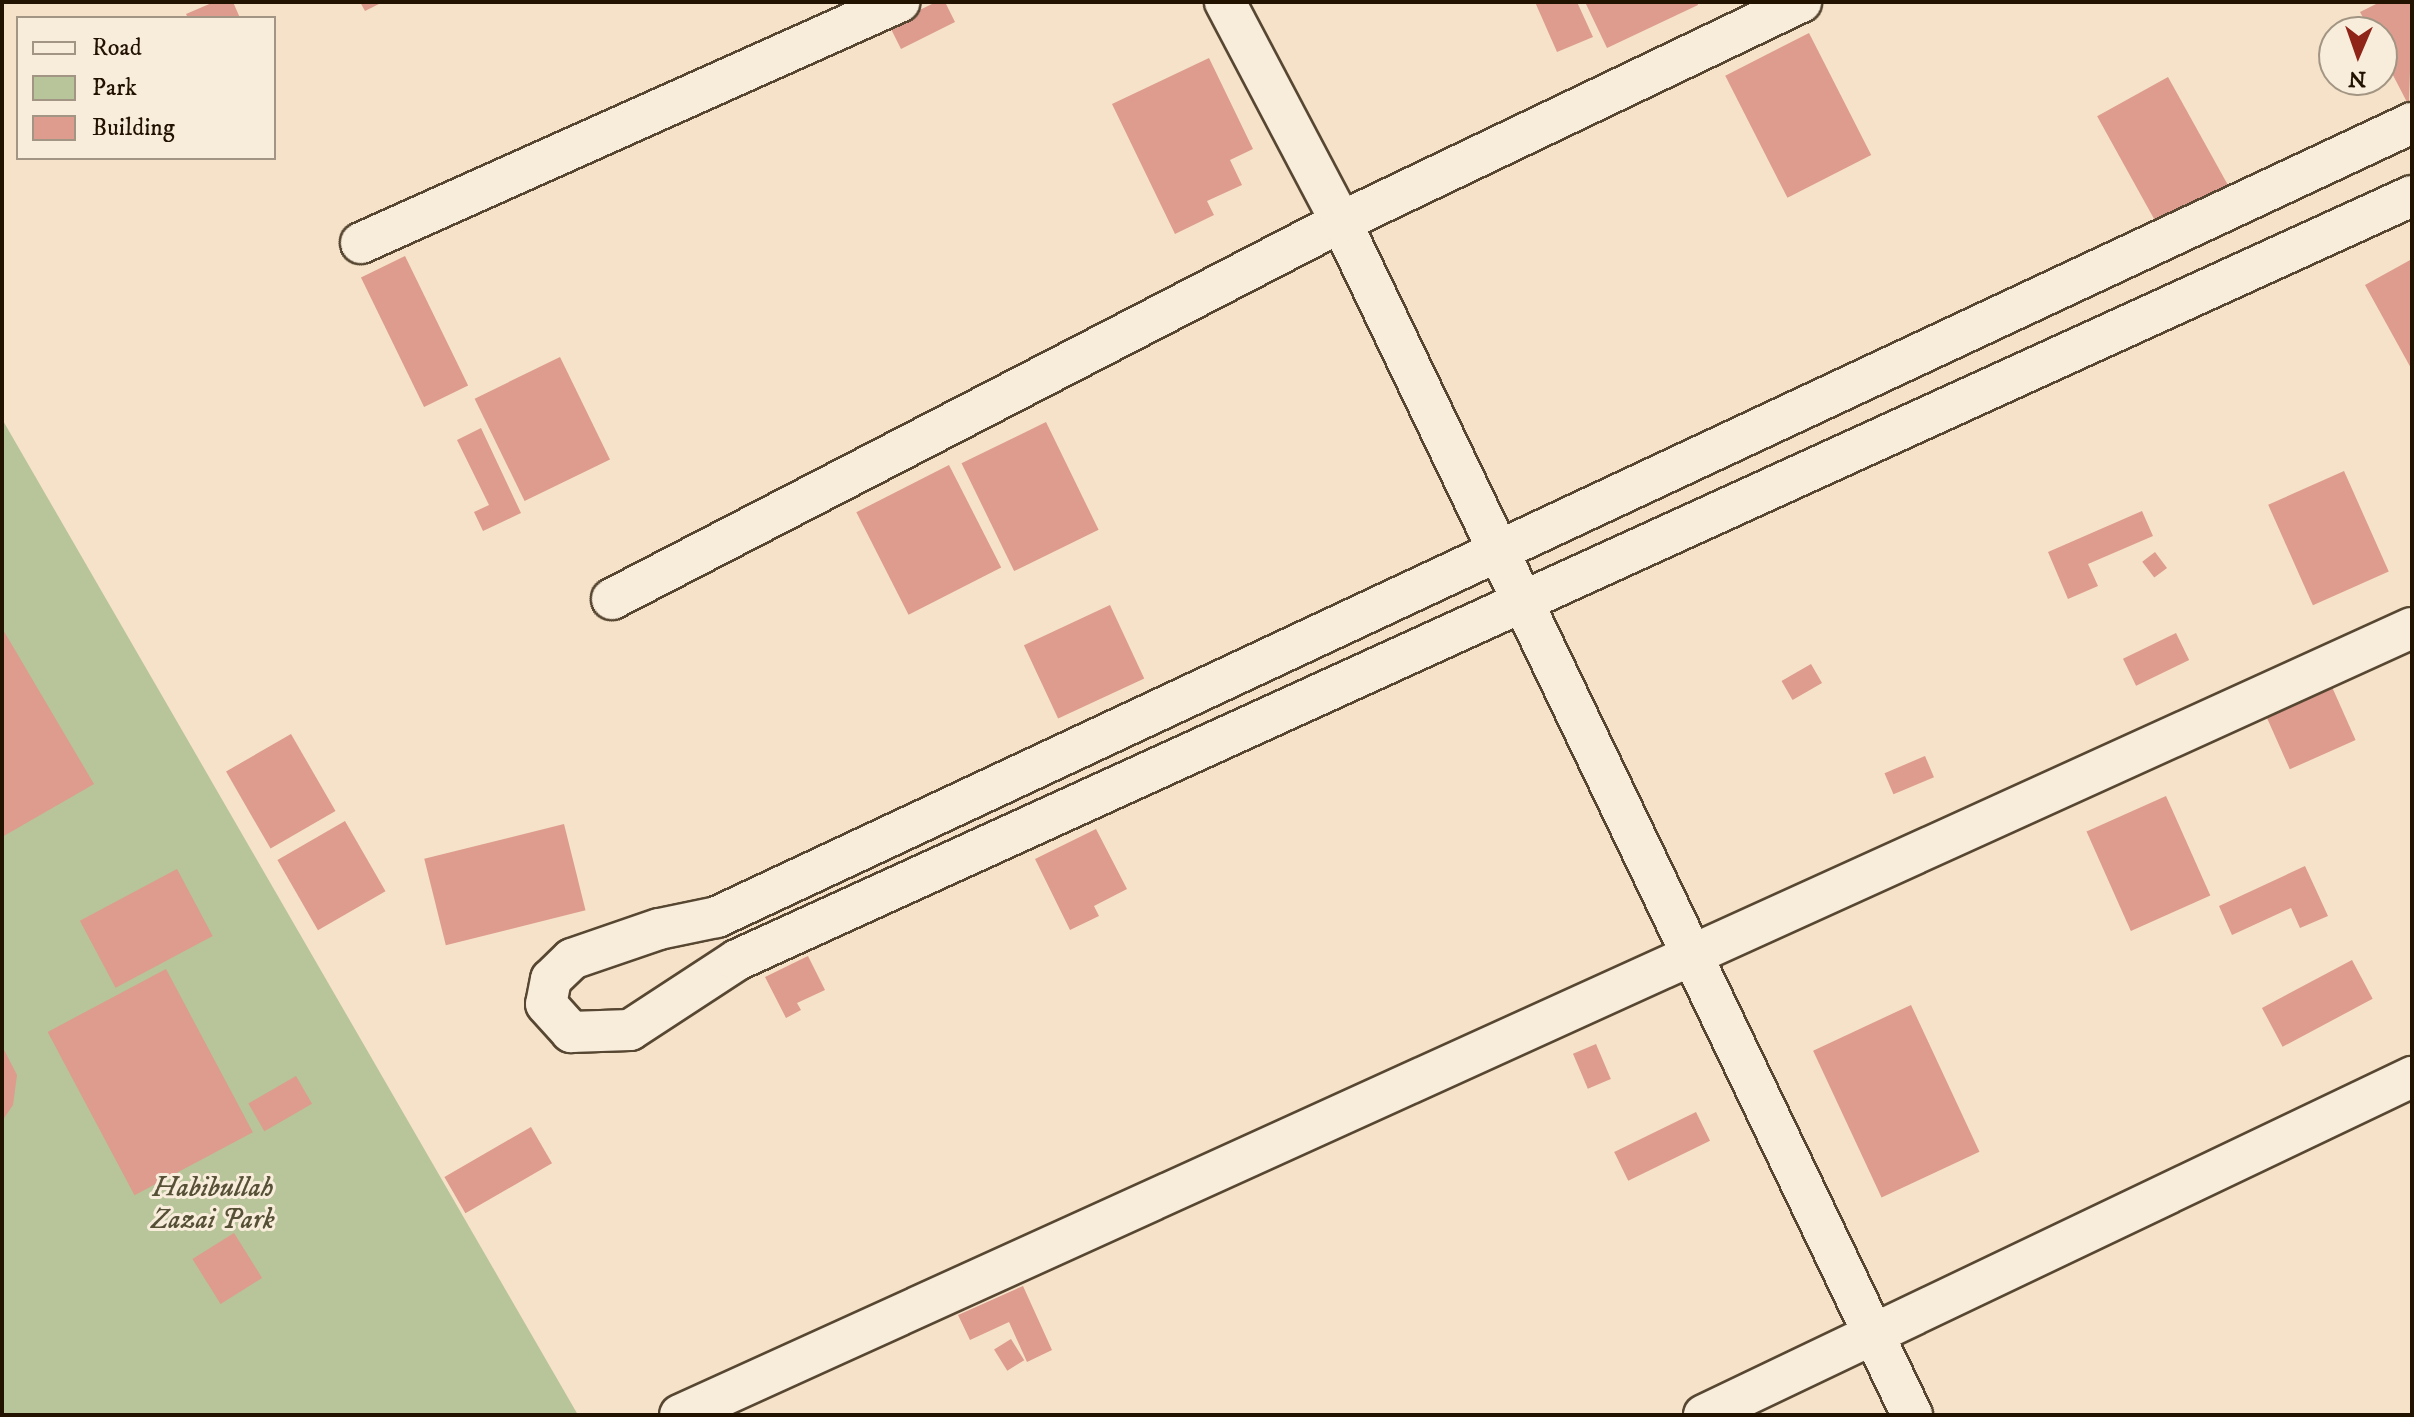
<!DOCTYPE html>
<style>
body{margin:0}
#map{position:relative;width:2414px;height:1417px;overflow:hidden;background:#f5e2c8;font-family:"IM FELL DW Pica",serif}
div>[style]{position:absolute}
.green>*{inset:0;background:#b8c499}
.building>*{inset:0;background:#dd9c8d;transform-origin:0 0}
.roads{filter:drop-shadow(2px 0 #574732) drop-shadow(-2px 0 #574732) drop-shadow(0 2px #574732) drop-shadow(0 -2px #574732)}
.street>*{height:40px;margin:-20px;padding:0 20px;transform-origin:20px;border-radius:20px;background:#f8ecdb}
span{translate:-50% -50%;white-space:nowrap;text-align:center;line-height:1.15;-webkit-text-stroke:6px #f8ecdb;paint-order:stroke}
.park-label{font-size:28px;color:#565136;font-style:italic}
.frame{position:absolute;inset:0;border:4px solid #221300;pointer-events:none}
.legend{position:absolute;left:16px;top:16px;width:260px;height:144px;box-sizing:border-box;background:#f8ecdb;border:2px solid #a29583;margin:0;padding:10px 14px;list-style:none;font-size:24px;color:#221300}
.legend li{display:flex;align-items:center;gap:16px;height:40px}
.legend b{width:40px;border:2px solid #a29583}
.north{position:absolute;left:2318px;top:16px;width:80px;height:80px;box-sizing:border-box;background:#f8ecdb;border:2px solid #a29583;border-radius:50%;rotate:182deg;font-size:22px;font-weight:700;line-height:32px;text-align:center;color:#221300}
.north::after{content:'';display:block;margin:auto;width:28px;height:36px;background:#8f2418;clip-path:polygon(50% 0,100% 100%,50% 72%,0 100%)}
</style>
<div id="map">
<div class="green">
<i style="clip-path:polygon(2px 419px,578px 1415px,2px 1415px)"></i>
</div>
<div class="building">
<i style="clip-path:polygon(214px 2px,233px 2px,240px 18px,188px 18px,186px 14px)"></i>
<i style="clip-path:polygon(360px 2px,383px 2px,365px 11px)"></i>
<i style="clip-path:polygon(936px 2px,945px 2px,955px 22px,901px 49px,889px 25px)"></i>
<i style="clip-path:polygon(1535px 2px,1577px 2px,1593px 37px,1557px 52px)"></i>
<i style="clip-path:polygon(1585px 2px,1697px 2px,1698px 5px,1607px 48px)"></i>
<i style="clip-path:polygon(2380px 2px,2412px 2px,2409px 106px,2382px 54px,2382px 32px,2371px 32px,2360px 12px)"></i>
<i style="left:1809px;top:33px;width:137px;height:94px;rotate:63deg"></i>
<i style="clip-path:polygon(1209px 58px,1253px 149px,1230px 160px,1242px 185px,1207px 201px,1214px 215px,1175px 234px,1112px 104px)"></i>
<i style="left:2168px;top:77px;width:123px;height:81px;rotate:61deg"></i>
<i style="left:405px;top:256px;width:144px;height:49px;rotate:64deg"></i>
<i style="clip-path:polygon(2412px 259px,2412px 370px,2365px 285px)"></i>
<i style="left:560px;top:357px;width:114px;height:95px;rotate:64deg"></i>
<i style="left:1046px;top:422px;width:120px;height:94px;rotate:64deg"></i>
<i style="clip-path:polygon(481px 428px,521px 513px,483px 531px,474px 512px,489px 505px,457px 440px)"></i>
<i style="left:949px;top:465px;width:115px;height:104px;rotate:63deg"></i>
<i style="left:2344px;top:471px;width:110px;height:83px;rotate:66deg"></i>
<i style="clip-path:polygon(2142px 511px,2153px 536px,2088px 564px,2098px 586px,2068px 599px,2048px 552px)"></i>
<i style="left:2155px;top:552px;width:20px;height:16px;rotate:53deg"></i>
<i style="left:1110px;top:605px;width:81px;height:95px;rotate:65deg"></i>
<i style="clip-path:polygon(2px 628px,94px 784px,2px 837px)"></i>
<i style="left:2176px;top:633px;width:30px;height:59px;rotate:64deg"></i>
<i style="left:1811px;top:664px;width:22px;height:34px;rotate:60deg"></i>
<i style="left:2332px;top:687px;width:58px;height:72px;rotate:66deg"></i>
<i style="left:291px;top:734px;width:89px;height:75px;rotate:60deg"></i>
<i style="left:1925px;top:756px;width:23px;height:44px;rotate:67deg"></i>
<i style="left:2166px;top:796px;width:109px;height:87px;rotate:66deg"></i>
<i style="left:345px;top:821px;width:81px;height:78px;rotate:60deg"></i>
<i style="left:564px;top:824px;width:89px;height:144px;rotate:76deg"></i>
<i style="clip-path:polygon(1096px 829px,1127px 889px,1094px 906px,1099px 916px,1070px 930px,1035px 859px)"></i>
<i style="clip-path:polygon(2305px 866px,2328px 916px,2300px 928px,2291px 908px,2232px 935px,2219px 906px)"></i>
<i style="left:177px;top:869px;width:76px;height:110px;rotate:62deg"></i>
<i style="clip-path:polygon(808px 956px,825px 990px,797px 1003px,801px 1010px,786px 1018px,765px 977px)"></i>
<i style="left:2352px;top:960px;width:44px;height:102px;rotate:62deg"></i>
<i style="left:166px;top:969px;width:185px;height:134px;rotate:62deg"></i>
<i style="left:1911px;top:1005px;width:162px;height:108px;rotate:65deg"></i>
<i style="left:1596px;top:1044px;width:38px;height:25px;rotate:67deg"></i>
<i style="clip-path:polygon(2px 1046px,17px 1075px,13px 1105px,2px 1121px)"></i>
<i style="left:296px;top:1076px;width:32px;height:55px;rotate:60deg"></i>
<i style="left:1696px;top:1112px;width:32px;height:91px;rotate:64deg"></i>
<i style="left:531px;top:1127px;width:42px;height:100px;rotate:60deg"></i>
<i style="left:234px;top:1233px;width:53px;height:49px;rotate:58deg"></i>
<i style="clip-path:polygon(1023px 1286px,1052px 1350px,1027px 1362px,1009px 1322px,970px 1340px,958px 1315px)"></i>
<i style="left:1011px;top:1339px;width:25px;height:20px;rotate:58deg"></i>
</div>
<div class="roads">
<div class="street">
<i style="left:1225px;top:2px;width:249px;rotate:62.2deg"></i>
<i style="left:1341px;top:222px;width:1323px;rotate:64.42deg"></i>
<i style="left:2412px;top:123px;width:1872px;rotate:154.9deg"></i>
<i style="left:717px;top:917px;width:59px;rotate:168.3deg"></i>
<i style="left:659px;top:929px;width:92px;rotate:161deg"></i>
<i style="left:572px;top:959px;width:29px;rotate:136deg"></i>
<i style="left:551px;top:979px;width:25px;rotate:101deg"></i>
<i style="left:546px;top:1004px;width:38px;rotate:48deg"></i>
<i style="left:571px;top:1032px;width:59px;rotate:-1.9deg"></i>
<i style="left:630px;top:1030px;width:128px;rotate:-33.2deg"></i>
<i style="left:737px;top:960px;width:1841px;rotate:-24.52deg"></i>
<i style="left:361px;top:243px;width:590px;rotate:-24.13deg"></i>
<i style="left:612px;top:599px;width:821px;rotate:-27.35deg"></i>
<i style="left:1341px;top:222px;width:510px;rotate:-25.56deg"></i>
<i style="left:680px;top:1415px;width:1902px;rotate:-24.44deg"></i>
<i style="left:1704px;top:1415px;width:785px;rotate:-25.52deg"></i>
</div>
</div>
<div class="park-label">
<span style="left:213px;top:1204px">Habibullah<br>Zazai Park</span>
</div>
<div class="frame"></div>
<ul class="legend">
<li><b style="height:10px;background:#f8ecdb"></b>Road</li>
<li><b style="height:22px;background:#b8c499"></b>Park</li>
<li><b style="height:22px;background:#dd9c8d"></b>Building</li>
</ul>
<div class="north">N</div>
</div>
